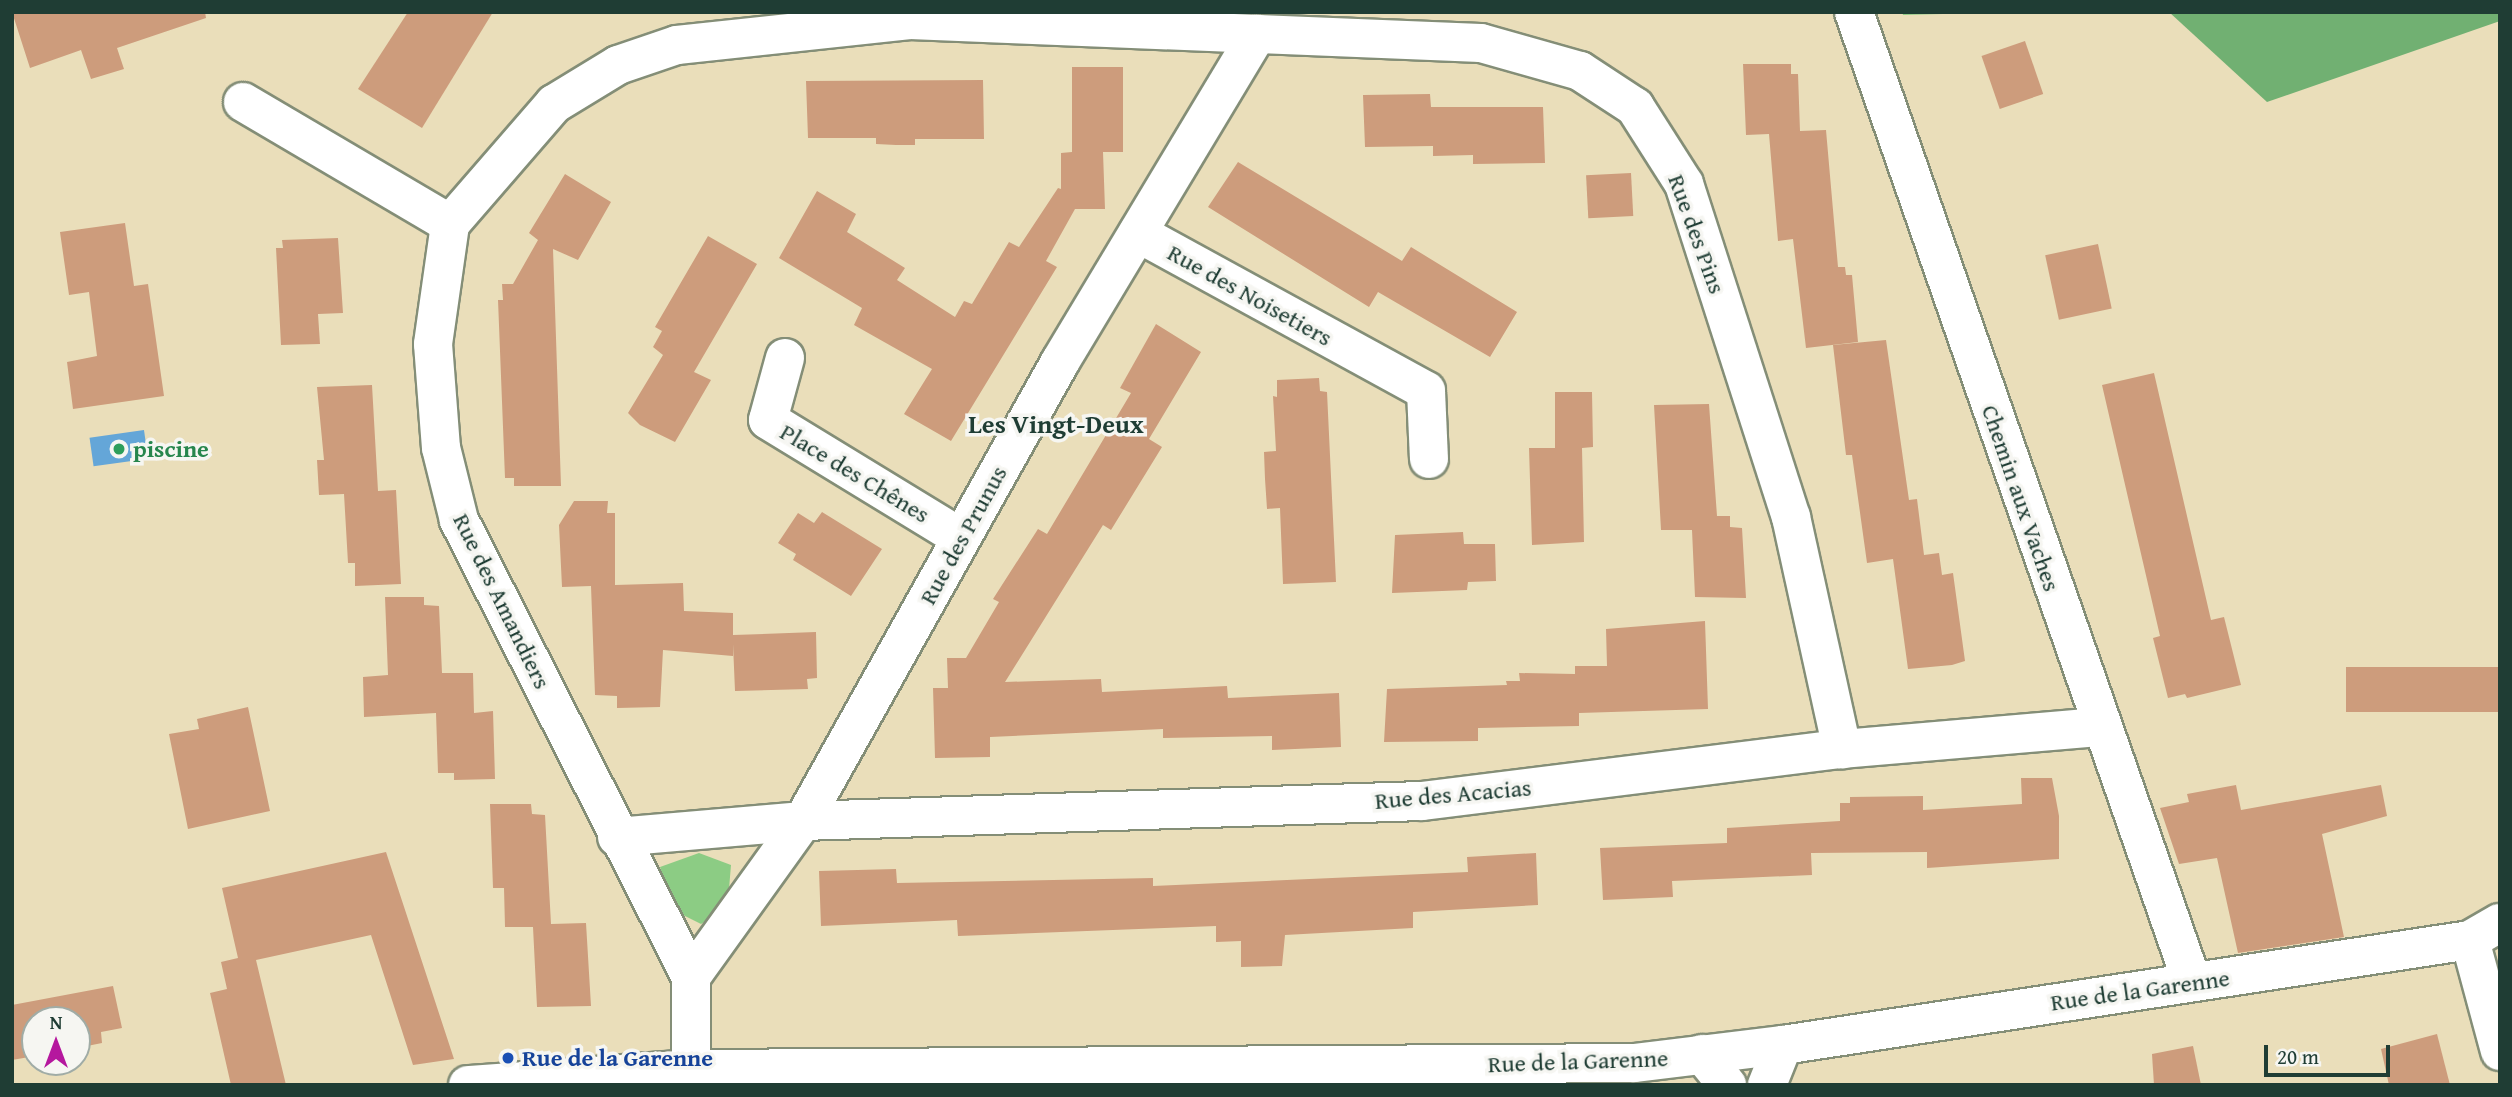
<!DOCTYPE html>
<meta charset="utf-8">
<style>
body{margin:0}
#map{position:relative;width:2512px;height:1097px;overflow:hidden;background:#eadeba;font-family:"Gentium Book Plus",serif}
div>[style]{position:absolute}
.green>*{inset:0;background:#8ccc84}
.forest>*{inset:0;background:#71b072}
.water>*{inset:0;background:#64a6d8;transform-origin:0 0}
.building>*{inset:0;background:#cd9c7c;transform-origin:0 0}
.roads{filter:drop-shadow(2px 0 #848e77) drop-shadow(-2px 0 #848e77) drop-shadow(0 2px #848e77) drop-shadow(0 -2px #848e77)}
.minor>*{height:38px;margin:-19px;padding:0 19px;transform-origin:19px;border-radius:19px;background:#fff}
.dots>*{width:19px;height:19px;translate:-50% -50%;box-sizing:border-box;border:4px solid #f6f6f2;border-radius:50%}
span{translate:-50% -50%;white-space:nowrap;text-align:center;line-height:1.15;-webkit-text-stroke:7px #f6f6f2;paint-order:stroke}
.street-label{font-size:24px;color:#1f3d34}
.leisure-label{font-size:24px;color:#27864d;font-weight:700}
.left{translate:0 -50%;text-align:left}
.transit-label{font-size:24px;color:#164399;font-weight:700}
.neighbourhood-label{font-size:26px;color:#1f3d34;font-weight:700}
.frame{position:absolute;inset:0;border:14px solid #1f3d34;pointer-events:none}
.north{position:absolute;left:21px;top:1006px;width:70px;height:70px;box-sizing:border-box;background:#f6f6f2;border:2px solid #a0aca6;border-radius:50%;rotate:0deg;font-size:19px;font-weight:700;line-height:28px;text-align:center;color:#1f3d34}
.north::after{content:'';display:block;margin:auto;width:24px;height:32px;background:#b5179e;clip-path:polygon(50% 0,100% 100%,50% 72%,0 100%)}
.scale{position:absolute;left:2264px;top:1045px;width:126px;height:32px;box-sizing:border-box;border:4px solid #1f3d34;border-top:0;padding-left:9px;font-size:21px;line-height:24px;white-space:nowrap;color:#1f3d34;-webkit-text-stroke:5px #f6f6f2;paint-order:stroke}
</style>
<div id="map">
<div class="green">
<i style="clip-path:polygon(1902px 12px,2023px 12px,1903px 15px)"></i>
<i style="clip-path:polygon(699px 853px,731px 865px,729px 889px,717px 914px,701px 924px,671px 909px,660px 867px)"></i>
</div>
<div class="forest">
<i style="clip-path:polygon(2169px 12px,2500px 12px,2500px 21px,2267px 102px)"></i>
</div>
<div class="water">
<i style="left:144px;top:430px;width:29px;height:55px;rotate:82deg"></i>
</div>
<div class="building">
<i style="clip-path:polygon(12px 12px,205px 12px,206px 18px,117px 48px,124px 69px,91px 79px,81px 50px,30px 68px)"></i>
<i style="clip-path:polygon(408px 12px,493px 12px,422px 128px,358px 89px)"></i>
<i style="left:2025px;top:41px;width:56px;height:46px;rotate:71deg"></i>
<i style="clip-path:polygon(1743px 64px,1791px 64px,1791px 74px,1798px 74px,1800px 131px,1826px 130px,1838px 267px,1845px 267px,1846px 275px,1852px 275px,1858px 342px,1806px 348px,1793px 239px,1778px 241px,1769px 134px,1746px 135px)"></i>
<i style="clip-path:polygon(1072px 67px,1123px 67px,1123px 152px,1103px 152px,1105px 209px,1075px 209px,1046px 261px,1057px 267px,951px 441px,904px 414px,932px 369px,854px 325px,862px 308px,779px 258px,817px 191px,856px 214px,847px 232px,905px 268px,897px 280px,955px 317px,964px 301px,972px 304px,1009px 242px,1019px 247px,1058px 188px,1061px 189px,1061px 153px,1072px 152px)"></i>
<i style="clip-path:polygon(983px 80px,984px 139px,915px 139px,915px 145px,896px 145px,876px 144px,876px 138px,808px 138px,806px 81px)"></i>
<i style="clip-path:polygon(1430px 94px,1431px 107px,1543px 107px,1545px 163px,1473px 164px,1473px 155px,1433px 156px,1433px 146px,1365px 147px,1363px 95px)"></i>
<i style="clip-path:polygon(1238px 162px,1402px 261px,1411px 247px,1517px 312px,1490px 357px,1378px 292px,1369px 307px,1208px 207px)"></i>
<i style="left:1631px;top:173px;width:43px;height:45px;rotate:87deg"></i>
<i style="clip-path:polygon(565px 174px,611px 202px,578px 260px,553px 249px,561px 486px,514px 486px,514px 478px,505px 478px,498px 300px,503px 300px,502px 284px,513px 284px,538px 240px,529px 233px)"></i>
<i style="clip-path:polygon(125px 223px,134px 286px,148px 284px,164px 396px,73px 409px,67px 362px,97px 356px,89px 292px,69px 295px,60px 232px)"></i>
<i style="clip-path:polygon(708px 236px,757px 264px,694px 372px,711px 380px,675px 442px,640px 425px,628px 413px,663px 355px,653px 347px,662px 331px,655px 327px)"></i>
<i style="clip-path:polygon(338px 238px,343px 313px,318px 314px,320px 344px,281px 345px,276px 248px,283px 248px,282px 240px)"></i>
<i style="left:2098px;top:244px;width:66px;height:54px;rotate:78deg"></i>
<i style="clip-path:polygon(1156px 324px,1201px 352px,1149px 439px,1162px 447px,1111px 530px,1103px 525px,1005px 682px,1101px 679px,1102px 692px,1227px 686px,1228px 698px,1339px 693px,1341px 747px,1272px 750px,1272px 736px,1163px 738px,1163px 729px,990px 737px,990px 757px,935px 758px,933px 688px,948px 688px,947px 658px,966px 658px,999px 602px,993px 599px,1038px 529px,1047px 534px,1131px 393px,1120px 388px)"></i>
<i style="clip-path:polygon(1886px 340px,1909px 500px,1917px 499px,1924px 555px,1939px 553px,1942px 575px,1953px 573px,1965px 661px,1952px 665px,1908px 669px,1893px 559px,1867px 563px,1852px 455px,1846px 455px,1833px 345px)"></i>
<i style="clip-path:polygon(2154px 373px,2211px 620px,2224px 617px,2241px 685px,2187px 698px,2185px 694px,2168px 698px,2153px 638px,2160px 636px,2102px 385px)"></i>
<i style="clip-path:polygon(1319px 378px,1320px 391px,1327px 392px,1336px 582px,1283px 584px,1280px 508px,1267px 509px,1265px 479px,1264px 452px,1276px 451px,1273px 396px,1277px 397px,1277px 380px)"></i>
<i style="clip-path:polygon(372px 385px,378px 491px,396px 490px,401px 584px,355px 586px,355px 563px,348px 563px,344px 494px,319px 495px,317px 460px,324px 460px,317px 387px)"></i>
<i style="clip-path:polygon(1555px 392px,1592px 392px,1593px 447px,1582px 448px,1584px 542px,1532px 545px,1529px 448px,1555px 448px)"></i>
<i style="clip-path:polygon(1709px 404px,1717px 516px,1730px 516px,1730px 527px,1742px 528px,1746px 598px,1695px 597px,1692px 530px,1661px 530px,1654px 405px)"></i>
<i style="clip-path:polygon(574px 501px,608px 501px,607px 513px,615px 513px,615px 585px,683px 583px,684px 611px,733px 613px,733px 635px,816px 632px,817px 678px,807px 679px,808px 689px,735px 691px,733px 644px,733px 656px,663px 650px,660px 707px,617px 708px,617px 696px,595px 695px,591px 586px,562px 587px,559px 525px)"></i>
<i style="clip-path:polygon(822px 512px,882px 549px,851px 596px,793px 560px,796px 554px,778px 543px,798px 513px,814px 523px)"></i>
<i style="clip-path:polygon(1463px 532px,1464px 544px,1495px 544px,1496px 581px,1468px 582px,1467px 590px,1392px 593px,1395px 535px)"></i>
<i style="clip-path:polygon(385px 597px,424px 597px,424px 605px,439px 606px,442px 673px,473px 673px,474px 713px,493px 711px,495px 779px,454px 780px,454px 773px,438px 773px,436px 713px,364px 717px,363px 677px,388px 675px)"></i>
<i style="clip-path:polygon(1705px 621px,1708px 709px,1579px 713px,1579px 726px,1478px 728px,1478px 741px,1384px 742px,1387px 689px,1507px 685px,1506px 681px,1520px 681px,1519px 673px,1575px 674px,1575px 666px,1607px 666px,1606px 629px)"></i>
<i style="left:2500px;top:667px;width:45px;height:154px;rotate:90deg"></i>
<i style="clip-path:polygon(248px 707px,270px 811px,188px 829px,169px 734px,199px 729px,197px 719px)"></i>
<i style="clip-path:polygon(2021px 778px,2052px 778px,2059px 816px,2059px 859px,1927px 868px,1927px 852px,1811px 853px,1812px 875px,1672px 881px,1673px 897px,1603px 900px,1600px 848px,1727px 843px,1727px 828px,1840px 821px,1840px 803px,1850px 803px,1850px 797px,1923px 796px,1923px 810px,2022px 804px)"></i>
<i style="clip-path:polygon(2236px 785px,2241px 810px,2381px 785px,2387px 816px,2322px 834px,2344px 937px,2238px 953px,2217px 858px,2179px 864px,2160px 808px,2189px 802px,2187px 794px)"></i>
<i style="clip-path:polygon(490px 804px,531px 804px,532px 814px,545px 815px,551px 924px,586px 923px,591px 1006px,537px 1007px,533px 927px,505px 927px,504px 888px,493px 888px)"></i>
<i style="clip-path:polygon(386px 852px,454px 1059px,413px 1065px,371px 935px,256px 960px,286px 1085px,231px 1085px,210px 993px,227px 989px,221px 962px,238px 958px,222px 888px)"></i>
<i style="clip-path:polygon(1536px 853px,1538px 905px,1413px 912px,1413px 928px,1285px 935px,1282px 966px,1241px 967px,1241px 941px,1216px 942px,1216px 926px,958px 936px,957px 920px,821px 926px,819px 871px,896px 869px,897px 883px,1153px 878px,1153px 886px,1468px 872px,1467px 857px)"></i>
<i style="clip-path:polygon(113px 986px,122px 1028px,101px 1032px,102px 1043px,77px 1048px,77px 1020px,35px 1020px,35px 1056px,12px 1060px,12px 1005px)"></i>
<i style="clip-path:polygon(2437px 1034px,2450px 1085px,2389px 1085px,2381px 1049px)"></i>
<i style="clip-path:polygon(2193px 1046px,2201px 1085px,2154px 1085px,2152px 1054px)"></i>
</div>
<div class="roads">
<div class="minor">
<i style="left:1854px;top:12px;width:1027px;rotate:70.79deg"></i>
<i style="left:243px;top:102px;width:240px;rotate:30.5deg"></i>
<i style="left:1138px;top:233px;width:328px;rotate:28.7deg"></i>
<i style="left:1426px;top:391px;width:68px;rotate:87.5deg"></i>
<i style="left:785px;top:358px;width:64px;rotate:105.3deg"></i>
<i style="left:768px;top:420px;width:226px;rotate:31.4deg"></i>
<i style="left:803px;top:821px;width:619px;rotate:-1.85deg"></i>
<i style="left:1422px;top:801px;width:423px;rotate:-7.1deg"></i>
<i style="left:1842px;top:749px;width:259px;rotate:-4.9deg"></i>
<i style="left:803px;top:821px;width:526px;rotate:-60.75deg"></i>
<i style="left:1060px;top:362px;width:383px;rotate:-59deg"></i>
<i style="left:617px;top:837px;width:187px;rotate:-4.9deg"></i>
<i style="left:803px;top:821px;width:192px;rotate:125.7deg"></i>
<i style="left:2470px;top:940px;width:115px;rotate:74.9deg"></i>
<i style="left:1702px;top:1054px;width:40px;rotate:51deg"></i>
<i style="left:691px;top:1069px;width:92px;rotate:-90deg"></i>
<i style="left:691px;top:977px;width:513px;rotate:-116.92deg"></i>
<i style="left:459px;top:520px;width:74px;rotate:-104deg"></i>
<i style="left:441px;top:448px;width:104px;rotate:-94.4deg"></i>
<i style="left:433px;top:344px;width:121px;rotate:-81.9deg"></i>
<i style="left:450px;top:224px;width:159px;rotate:-49.1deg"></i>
<i style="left:554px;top:104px;width:75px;rotate:-31.4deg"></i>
<i style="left:618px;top:65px;width:62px;rotate:-18.7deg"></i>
<i style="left:677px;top:45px;width:234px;rotate:-6.1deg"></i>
<i style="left:910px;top:20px;width:571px;rotate:2.31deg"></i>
<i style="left:1481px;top:43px;width:103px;rotate:15.8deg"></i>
<i style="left:1580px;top:71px;width:66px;rotate:33.2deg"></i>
<i style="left:1635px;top:107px;width:91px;rotate:57.5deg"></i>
<i style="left:1684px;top:184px;width:350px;rotate:72.2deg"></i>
<i style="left:1791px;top:517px;width:238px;rotate:77.6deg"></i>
<i style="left:468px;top:1085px;width:224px;rotate:-4.1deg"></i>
<i style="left:691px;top:1069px;width:943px;rotate:-0.36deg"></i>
<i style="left:1634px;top:1063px;width:150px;rotate:-6.9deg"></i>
<i style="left:1783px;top:1045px;width:695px;rotate:-8.69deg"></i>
<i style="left:2470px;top:940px;width:34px;rotate:-30deg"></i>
<i style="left:1767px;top:1085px;width:43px;rotate:-68.2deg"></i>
</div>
</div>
<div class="dots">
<i style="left:119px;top:449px;background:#2e9e5b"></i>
<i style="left:508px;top:1058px;background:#1a4fb4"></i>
</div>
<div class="street-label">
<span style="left:1697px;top:234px;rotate:70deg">Rue des Pins</span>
<span style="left:1250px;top:295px;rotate:29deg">Rue des Noisetiers</span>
<span style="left:855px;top:473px;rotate:31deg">Place des Chênes</span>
<span style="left:2021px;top:498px;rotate:71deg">Chemin aux Vaches</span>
<span style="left:963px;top:535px;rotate:-61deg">Rue des Prunus</span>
<span style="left:502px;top:601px;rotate:64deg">Rue des Amandiers</span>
<span style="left:1453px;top:794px;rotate:-5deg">Rue des Acacias</span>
<span style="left:2140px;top:990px;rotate:-8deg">Rue de la Garenne</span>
<span style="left:1578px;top:1061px;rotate:-2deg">Rue de la Garenne</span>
</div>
<div class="leisure-label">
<span class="left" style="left:133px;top:449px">piscine</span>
</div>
<div class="transit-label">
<span class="left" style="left:522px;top:1058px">Rue de la Garenne</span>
</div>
<div class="neighbourhood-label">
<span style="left:1056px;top:424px">Les Vingt-Deux</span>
</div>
<div class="frame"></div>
<div class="north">N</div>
<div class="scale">20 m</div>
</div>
